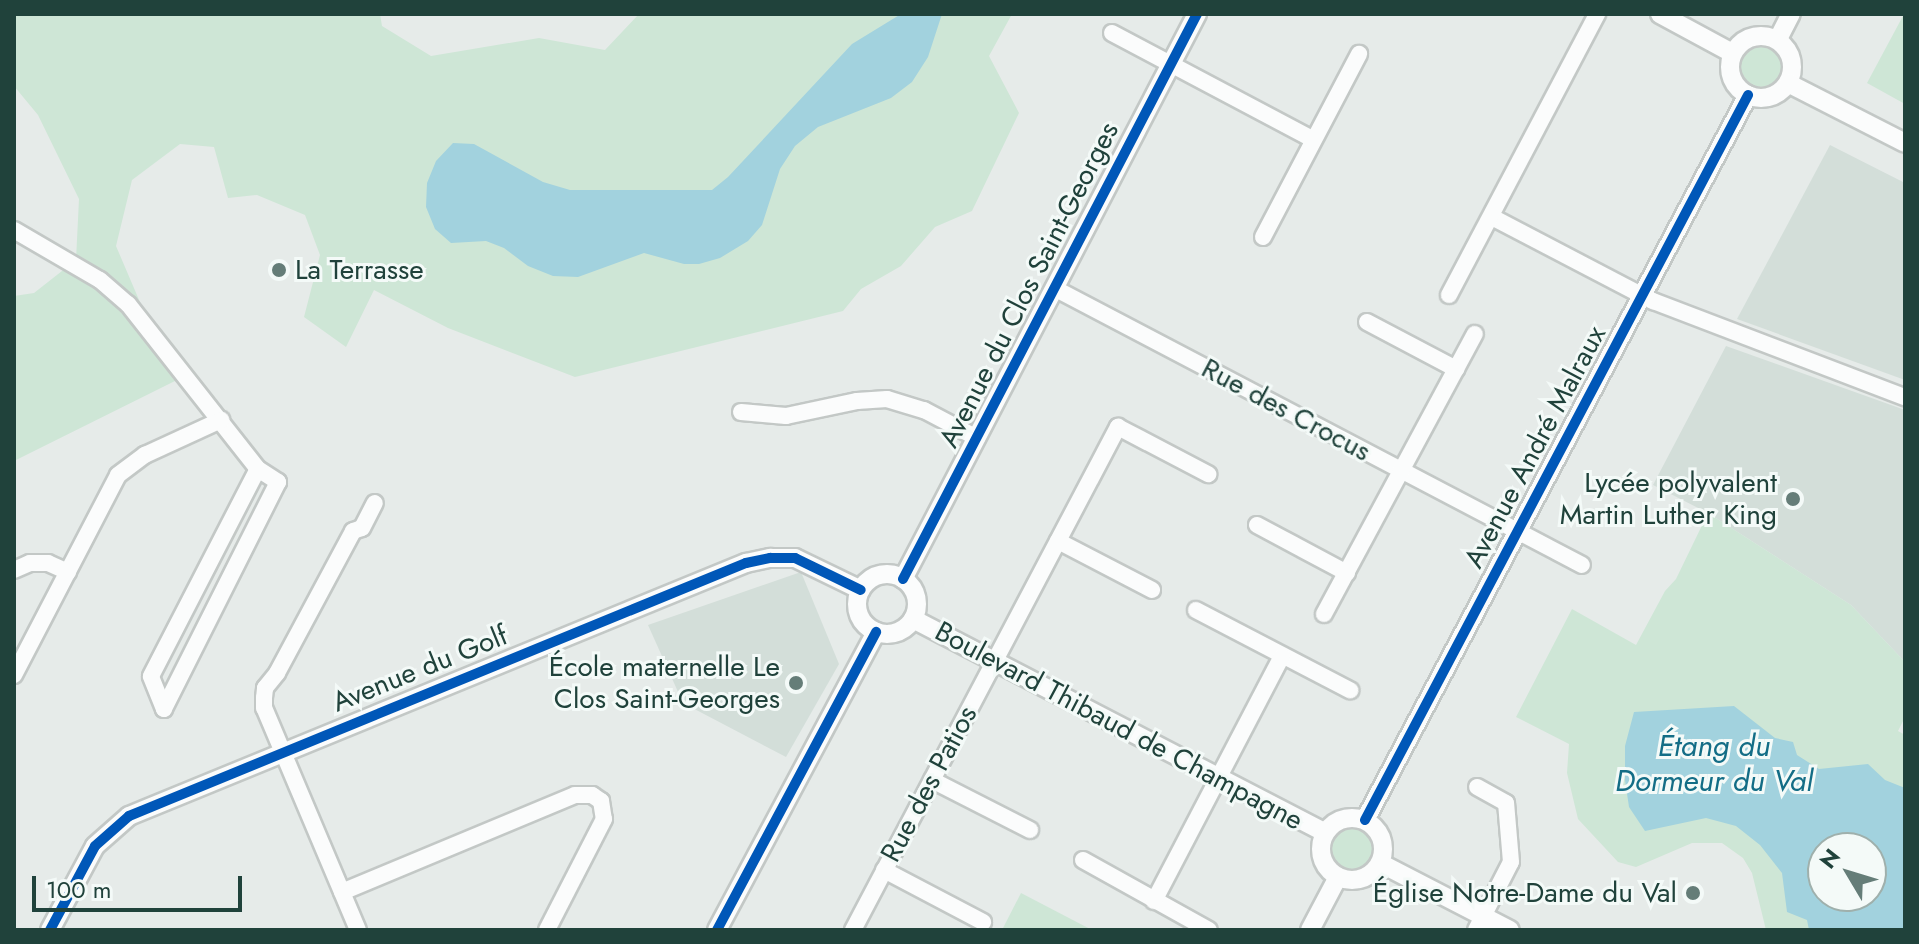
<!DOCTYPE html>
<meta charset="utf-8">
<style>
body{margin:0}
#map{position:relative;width:1919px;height:944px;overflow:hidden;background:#e6ebe9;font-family:Jost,sans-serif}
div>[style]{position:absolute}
.built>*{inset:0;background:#d3ded9}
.green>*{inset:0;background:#cee6d6}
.round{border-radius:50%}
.water>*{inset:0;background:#a2d2de}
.roads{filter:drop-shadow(2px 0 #c3c8c6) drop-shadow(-2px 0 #c3c8c6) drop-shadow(0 2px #c3c8c6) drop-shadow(0 -2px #c3c8c6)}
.minor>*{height:16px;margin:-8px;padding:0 8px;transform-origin:8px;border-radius:8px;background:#fbfcfc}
.tertiary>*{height:18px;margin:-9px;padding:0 9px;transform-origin:9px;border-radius:9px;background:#fbfcfc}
.tertiary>.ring{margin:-9px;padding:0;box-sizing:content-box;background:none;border:18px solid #fbfcfc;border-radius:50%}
.cycleway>*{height:10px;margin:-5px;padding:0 5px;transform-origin:5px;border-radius:5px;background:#0057b8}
.dots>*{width:22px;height:22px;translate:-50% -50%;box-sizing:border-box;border:4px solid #f4faf8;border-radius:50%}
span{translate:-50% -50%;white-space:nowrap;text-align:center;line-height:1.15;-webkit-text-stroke:6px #f4faf8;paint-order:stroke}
.poi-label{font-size:28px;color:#20423b}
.left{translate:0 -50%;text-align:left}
.right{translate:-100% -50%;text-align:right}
.street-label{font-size:28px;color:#20423b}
.water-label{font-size:30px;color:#136d86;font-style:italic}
.frame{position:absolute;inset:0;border:16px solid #20423b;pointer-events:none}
.north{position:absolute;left:1807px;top:832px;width:80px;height:80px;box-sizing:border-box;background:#f4faf8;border:2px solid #9fb0ac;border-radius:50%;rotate:308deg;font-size:22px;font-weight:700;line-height:32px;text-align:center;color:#20423b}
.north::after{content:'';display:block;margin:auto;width:28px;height:36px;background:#657d78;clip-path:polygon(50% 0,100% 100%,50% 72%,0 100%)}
.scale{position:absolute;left:32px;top:876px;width:210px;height:36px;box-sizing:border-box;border:4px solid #20423b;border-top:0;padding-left:10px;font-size:24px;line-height:28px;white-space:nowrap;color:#20423b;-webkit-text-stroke:6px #f4faf8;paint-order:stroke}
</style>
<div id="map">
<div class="built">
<i style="clip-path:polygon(1830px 145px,1905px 183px,1905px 380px,1737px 319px)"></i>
<i style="clip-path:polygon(1726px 346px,1905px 410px,1905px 662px,1851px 605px,1708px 513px,1653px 485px)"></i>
<i style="clip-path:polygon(801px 572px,839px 664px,786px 757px,683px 703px,648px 625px)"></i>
</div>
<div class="green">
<i style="clip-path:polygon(14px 14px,380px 14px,382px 26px,431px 56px,539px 38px,605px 50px,639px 14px,1012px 14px,989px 56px,1019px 113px,972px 211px,935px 227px,901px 266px,861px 289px,843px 311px,575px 377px,448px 328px,374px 290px,346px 347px,304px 317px,320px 255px,305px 215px,257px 195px,228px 198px,214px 147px,180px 144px,132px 180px,116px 246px,154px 335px,183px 377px,14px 461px,14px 296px,34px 293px,76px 260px,79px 199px,38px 115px,14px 86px)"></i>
<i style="clip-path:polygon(1904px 14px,1905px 14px,1905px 104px,1867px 83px)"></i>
<i class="round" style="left:1738px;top:46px;width:46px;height:46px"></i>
<i style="clip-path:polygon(evenodd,1708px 513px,1851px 605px,1905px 662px,1905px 717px,1898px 731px,1905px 735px,1905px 930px,1766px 930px,1752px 873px,1743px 858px,1722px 843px,1692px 843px,1636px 867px,1618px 862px,1578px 819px,1567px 773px,1569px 744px,1516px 717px,1572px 609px,1636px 645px,1665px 591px,1676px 579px,1708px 513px,1823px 848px,1871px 848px,1871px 896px,1823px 896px,1823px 848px)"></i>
<i class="round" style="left:1330px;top:826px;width:44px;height:44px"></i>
<i style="clip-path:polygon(1021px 893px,1092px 930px,1002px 930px)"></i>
</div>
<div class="water">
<i style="clip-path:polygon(901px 14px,942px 14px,928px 57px,912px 82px,891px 98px,818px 127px,795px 146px,780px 169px,762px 225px,748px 241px,720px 258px,699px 264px,684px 264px,644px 253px,578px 277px,553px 276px,528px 266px,504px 248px,486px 241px,451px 243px,435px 229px,426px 207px,427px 183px,436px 161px,453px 143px,474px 144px,543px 182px,570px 190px,712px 190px,728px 177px,852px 44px)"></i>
<i style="clip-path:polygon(evenodd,1734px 706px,1775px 738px,1793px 742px,1797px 755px,1819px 769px,1868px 764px,1885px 780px,1905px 788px,1905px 930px,1809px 930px,1807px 920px,1787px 912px,1782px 873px,1760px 845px,1736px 826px,1706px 818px,1645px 831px,1629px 807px,1625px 780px,1625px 746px,1634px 712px,1734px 706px,1871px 848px,1871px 896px,1823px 896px,1823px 848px,1871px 848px)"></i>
</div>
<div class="roads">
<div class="minor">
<i style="left:1112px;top:33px;width:226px;rotate:27.9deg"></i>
<i style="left:1492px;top:217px;width:182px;rotate:27.6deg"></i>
<i style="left:1653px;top:301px;width:270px;rotate:20.9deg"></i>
<i style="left:14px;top:230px;width:99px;rotate:30.2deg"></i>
<i style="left:100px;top:280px;width:37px;rotate:41deg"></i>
<i style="left:128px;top:304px;width:210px;rotate:51.8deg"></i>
<i style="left:1263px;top:237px;width:207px;rotate:-62.3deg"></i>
<i style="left:1054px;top:288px;width:596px;rotate:27.68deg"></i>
<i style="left:1449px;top:295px;width:318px;rotate:-62.2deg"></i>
<i style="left:1367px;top:322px;width:101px;rotate:27.8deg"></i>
<i style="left:741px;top:412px;width:45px;rotate:5.1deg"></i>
<i style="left:786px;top:416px;width:73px;rotate:-11.9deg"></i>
<i style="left:857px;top:401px;width:30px;rotate:-4deg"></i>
<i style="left:887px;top:399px;width:39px;rotate:17deg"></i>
<i style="left:924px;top:410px;width:60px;rotate:27.8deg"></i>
<i style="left:258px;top:469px;width:24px;rotate:33deg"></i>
<i style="left:278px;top:482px;width:254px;rotate:116.7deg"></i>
<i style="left:164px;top:709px;width:35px;rotate:-112deg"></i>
<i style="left:151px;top:676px;width:233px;rotate:-62.7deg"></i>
<i style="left:1257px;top:525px;width:102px;rotate:28.1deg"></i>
<i style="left:1058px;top:541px;width:106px;rotate:27.5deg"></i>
<i style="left:14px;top:570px;width:17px;rotate:-24deg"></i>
<i style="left:30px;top:563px;width:18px"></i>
<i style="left:48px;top:563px;width:22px;rotate:24deg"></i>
<i style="left:1196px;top:610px;width:174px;rotate:27.5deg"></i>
<i style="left:1324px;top:614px;width:318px;rotate:-61.7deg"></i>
<i style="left:14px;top:675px;width:225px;rotate:-62.5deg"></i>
<i style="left:118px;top:475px;width:34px;rotate:-37deg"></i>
<i style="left:145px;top:455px;width:84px;rotate:-24.7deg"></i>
<i style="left:932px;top:780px;width:110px;rotate:27deg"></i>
<i style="left:1083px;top:860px;width:144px;rotate:29.1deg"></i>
<i style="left:884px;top:870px;width:112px;rotate:27.7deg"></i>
<i style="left:342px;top:892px;width:252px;rotate:-22.6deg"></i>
<i style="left:575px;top:795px;width:17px"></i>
<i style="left:592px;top:795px;width:11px;rotate:34deg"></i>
<i style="left:601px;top:801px;width:18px;rotate:81deg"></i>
<i style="left:604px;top:819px;width:125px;rotate:117.2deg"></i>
<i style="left:1154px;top:901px;width:276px;rotate:-62.4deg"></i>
<i style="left:358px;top:930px;width:241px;rotate:-112.9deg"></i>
<i style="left:264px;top:708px;width:10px;rotate:-90deg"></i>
<i style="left:264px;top:698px;width:10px;rotate:-84deg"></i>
<i style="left:265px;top:688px;width:19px;rotate:-51deg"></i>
<i style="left:277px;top:673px;width:161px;rotate:-61.8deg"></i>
<i style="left:353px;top:531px;width:9px;rotate:-18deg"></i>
<i style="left:362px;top:528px;width:28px;rotate:-63deg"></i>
<i style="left:853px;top:930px;width:569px;rotate:-62.22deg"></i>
<i style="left:1118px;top:427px;width:102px;rotate:27.6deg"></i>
<i style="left:1476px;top:930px;width:76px;rotate:-62.8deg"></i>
<i style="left:1511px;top:862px;width:59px;rotate:-94.8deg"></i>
<i style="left:1506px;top:803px;width:33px;rotate:-151deg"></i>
</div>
<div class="tertiary">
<i style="left:1660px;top:14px;width:82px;rotate:28.4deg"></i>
<i class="ring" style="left:1730px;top:36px;width:44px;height:44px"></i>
<i style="left:1778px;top:39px;width:28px;rotate:-63deg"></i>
<i style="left:1788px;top:83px;width:131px;rotate:27.1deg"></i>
<i class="ring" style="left:857px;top:574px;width:42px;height:42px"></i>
<i style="left:903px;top:579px;width:637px;rotate:-62.51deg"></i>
<i style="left:913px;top:619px;width:464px;rotate:27.4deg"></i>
<i class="ring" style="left:1321px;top:818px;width:44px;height:44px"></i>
<i style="left:1365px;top:820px;width:820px;rotate:-62.15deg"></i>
<i style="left:1380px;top:863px;width:146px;rotate:27.3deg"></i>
<i style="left:50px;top:930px;width:95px;rotate:-61.8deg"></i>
<i style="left:95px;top:846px;width:45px;rotate:-41.4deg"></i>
<i style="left:129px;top:816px;width:667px;rotate:-22.3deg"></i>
<i style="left:746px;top:563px;width:25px;rotate:-12deg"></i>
<i style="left:770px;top:558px;width:25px"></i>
<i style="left:795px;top:558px;width:73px;rotate:25.9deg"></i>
<i style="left:717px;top:930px;width:338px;rotate:-61.9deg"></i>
<i style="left:1310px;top:930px;width:60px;rotate:-62.2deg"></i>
</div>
</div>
<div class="cycleway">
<i style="left:903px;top:579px;width:637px;rotate:-62.51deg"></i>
<i style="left:1365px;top:820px;width:820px;rotate:-62.15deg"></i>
<i style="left:50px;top:930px;width:95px;rotate:-61.8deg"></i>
<i style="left:95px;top:846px;width:45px;rotate:-41.4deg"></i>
<i style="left:129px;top:816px;width:667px;rotate:-22.3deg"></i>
<i style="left:746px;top:563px;width:25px;rotate:-12deg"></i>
<i style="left:770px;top:558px;width:25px"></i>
<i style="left:795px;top:558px;width:73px;rotate:25.9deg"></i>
<i style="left:717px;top:930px;width:338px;rotate:-61.9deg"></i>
</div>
<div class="dots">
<i style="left:279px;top:270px;background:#657d78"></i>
<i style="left:1793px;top:499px;background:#657d78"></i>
<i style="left:796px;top:683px;background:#657d78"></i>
<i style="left:1693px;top:893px;background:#657d78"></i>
</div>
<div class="poi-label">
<span class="left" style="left:295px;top:270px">La Terrasse</span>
<span class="right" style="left:1777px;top:499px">Lycée polyvalent<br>Martin Luther King</span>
<span class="right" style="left:780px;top:683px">École maternelle Le<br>Clos Saint-Georges</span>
<span class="right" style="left:1677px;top:893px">Église Notre-Dame du Val</span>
</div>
<div class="street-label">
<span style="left:1029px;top:285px;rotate:-63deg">Avenue du Clos Saint-Georges</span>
<span style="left:1286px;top:410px;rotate:28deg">Rue des Crocus</span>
<span style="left:1535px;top:447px;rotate:-62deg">Avenue André Malraux</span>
<span style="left:420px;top:669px;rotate:-22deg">Avenue du Golf</span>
<span style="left:1119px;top:726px;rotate:28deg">Boulevard Thibaud de Champagne</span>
<span style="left:929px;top:784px;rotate:-62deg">Rue des Patios</span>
</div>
<div class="water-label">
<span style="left:1714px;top:763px">Étang du<br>Dormeur du Val</span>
</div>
<div class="frame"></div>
<div class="north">N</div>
<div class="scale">100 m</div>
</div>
